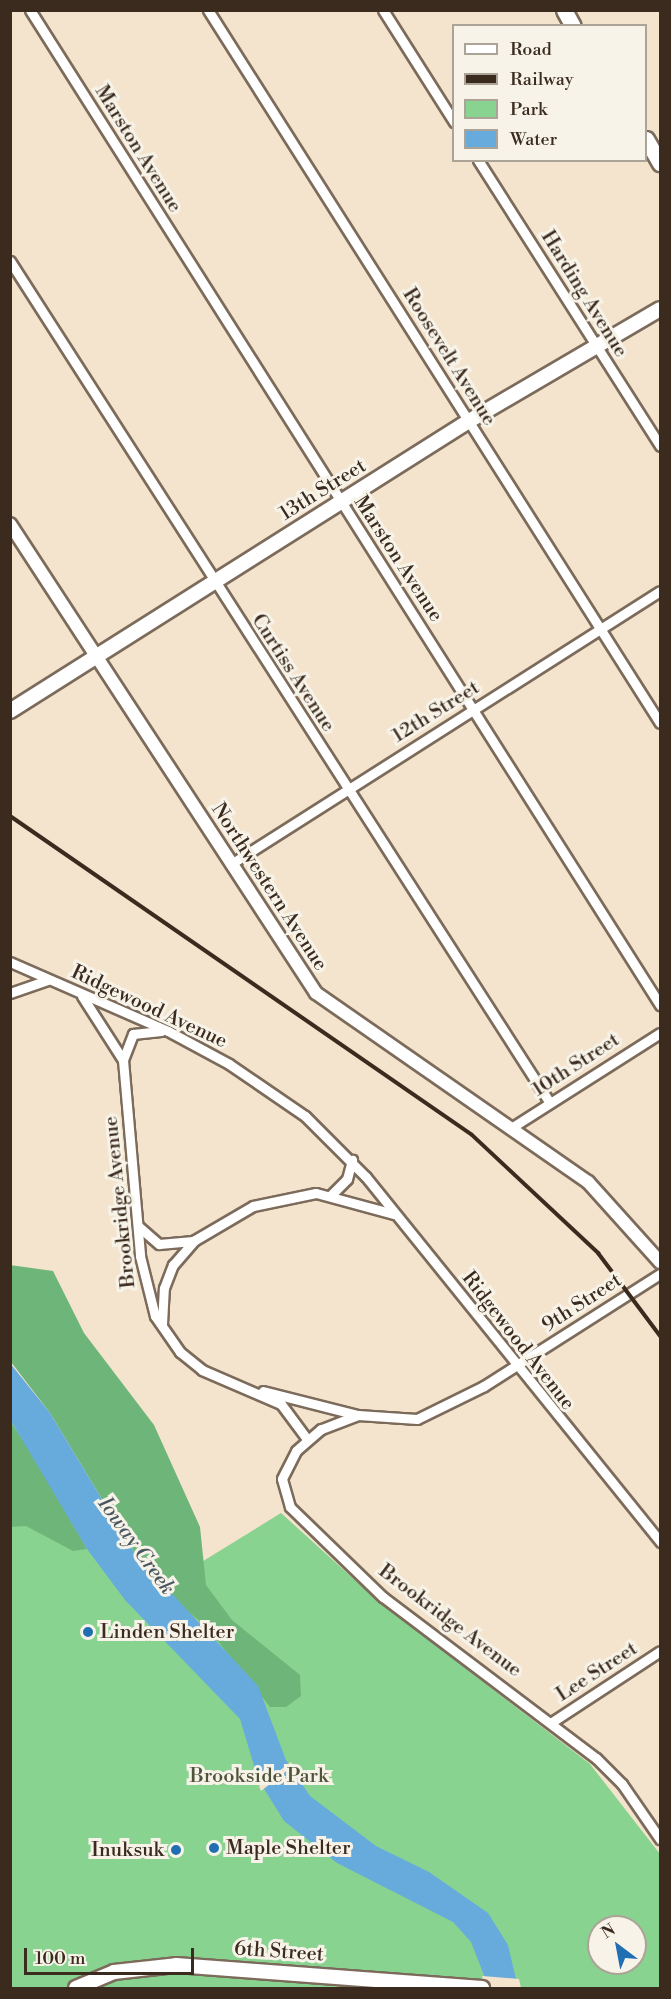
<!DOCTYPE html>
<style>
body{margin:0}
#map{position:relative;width:671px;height:1999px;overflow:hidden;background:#f4e4cd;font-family:"Libre Bodoni",serif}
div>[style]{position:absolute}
.green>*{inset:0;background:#88d390}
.forest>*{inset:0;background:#6eb57a}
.water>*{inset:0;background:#67abdc}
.pier>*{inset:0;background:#f4e4cd}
.roads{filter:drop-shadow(2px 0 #7c6b5b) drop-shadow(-2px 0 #7c6b5b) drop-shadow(0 2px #7c6b5b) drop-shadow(0 -2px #7c6b5b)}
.minor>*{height:9px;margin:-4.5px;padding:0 4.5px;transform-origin:4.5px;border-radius:4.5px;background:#fff}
.tertiary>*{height:12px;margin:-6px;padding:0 6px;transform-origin:6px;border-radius:6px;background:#fff}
.secondary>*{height:14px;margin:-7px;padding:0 7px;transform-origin:7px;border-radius:7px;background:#fff}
.primary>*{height:15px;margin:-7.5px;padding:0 7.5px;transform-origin:7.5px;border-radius:7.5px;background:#fff}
.rail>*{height:4px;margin:-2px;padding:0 2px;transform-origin:2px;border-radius:2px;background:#3b2a1e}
.dots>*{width:16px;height:16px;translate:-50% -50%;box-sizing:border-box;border:3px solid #f7f3e8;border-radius:50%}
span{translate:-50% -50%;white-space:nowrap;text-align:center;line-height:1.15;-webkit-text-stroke:6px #f7f3e8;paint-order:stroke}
.street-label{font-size:20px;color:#3b2a1e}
.poi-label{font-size:20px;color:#3b2a1e}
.left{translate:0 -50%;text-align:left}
.right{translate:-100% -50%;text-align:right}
.park-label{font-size:20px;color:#4e543a}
.water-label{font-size:21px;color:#4a5760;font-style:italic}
.frame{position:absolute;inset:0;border:12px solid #3b2a1e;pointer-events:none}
.legend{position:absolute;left:452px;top:24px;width:195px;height:138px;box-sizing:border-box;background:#f7f3e8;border:2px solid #aca397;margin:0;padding:8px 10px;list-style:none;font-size:18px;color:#3b2a1e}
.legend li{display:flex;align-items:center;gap:12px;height:30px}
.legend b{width:30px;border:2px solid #aca397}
.north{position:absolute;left:587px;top:1915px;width:60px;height:60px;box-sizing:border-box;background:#f7f3e8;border:2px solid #aca397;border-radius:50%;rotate:328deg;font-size:16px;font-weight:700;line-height:24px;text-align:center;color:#3b2a1e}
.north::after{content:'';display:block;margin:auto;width:21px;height:27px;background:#1f6fb2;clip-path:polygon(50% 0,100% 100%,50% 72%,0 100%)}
.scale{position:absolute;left:24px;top:1948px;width:170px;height:27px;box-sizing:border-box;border:3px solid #3b2a1e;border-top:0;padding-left:8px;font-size:18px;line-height:21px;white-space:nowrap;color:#3b2a1e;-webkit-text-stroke:4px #f7f3e8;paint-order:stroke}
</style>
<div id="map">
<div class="green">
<i style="clip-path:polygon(evenodd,11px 1390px,148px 1595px,281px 1513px,378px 1601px,590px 1764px,660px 1854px,660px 1988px,11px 1988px,11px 1390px,599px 1927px,635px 1927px,635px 1963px,599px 1963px,599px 1927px)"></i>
</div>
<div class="forest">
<i style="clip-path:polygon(10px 1265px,53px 1271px,84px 1333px,154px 1425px,200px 1527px,206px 1585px,232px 1620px,300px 1675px,301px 1696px,286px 1707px,270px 1707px,205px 1625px,173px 1600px,135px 1554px,50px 1413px,11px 1362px)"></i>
<i style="clip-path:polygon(10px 1421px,30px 1451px,87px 1549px,73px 1551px,26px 1526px,11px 1527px)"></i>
</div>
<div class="water">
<i style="clip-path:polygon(10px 1363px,50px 1413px,135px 1554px,258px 1686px,286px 1760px,310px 1796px,376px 1846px,429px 1872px,488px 1913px,508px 1945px,518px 1988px,489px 1988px,471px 1942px,453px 1922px,337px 1863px,284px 1821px,258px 1779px,240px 1719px,125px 1600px,87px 1549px,11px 1421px)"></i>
</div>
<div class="pier">
<i style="clip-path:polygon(291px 1762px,293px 1766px,261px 1791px,259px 1786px)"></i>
<i style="clip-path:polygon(482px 1976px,519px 1979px,521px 1988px,485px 1988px)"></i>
</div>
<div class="roads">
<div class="minor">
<i style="left:30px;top:10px;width:1178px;rotate:57.66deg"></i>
<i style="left:208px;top:10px;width:844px;rotate:57.63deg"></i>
<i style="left:383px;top:10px;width:133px;rotate:57.6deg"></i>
<i style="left:478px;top:160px;width:339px;rotate:57.5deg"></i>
<i style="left:10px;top:261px;width:1000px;rotate:57.33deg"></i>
<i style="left:231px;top:864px;width:508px;rotate:-32.47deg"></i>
<i style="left:10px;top:962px;width:172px;rotate:23.6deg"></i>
<i style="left:168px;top:1031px;width:69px;rotate:28.4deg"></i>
<i style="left:229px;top:1064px;width:92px;rotate:34.4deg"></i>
<i style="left:305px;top:1116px;width:86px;rotate:45deg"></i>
<i style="left:366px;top:1177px;width:469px;rotate:51.1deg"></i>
<i style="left:10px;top:993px;width:39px;rotate:-19deg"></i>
<i style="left:82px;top:996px;width:76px;rotate:57.4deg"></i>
<i style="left:123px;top:1060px;width:197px;rotate:85deg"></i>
<i style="left:140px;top:1256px;width:62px;rotate:76deg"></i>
<i style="left:155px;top:1316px;width:44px;rotate:55.2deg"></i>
<i style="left:180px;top:1352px;width:28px;rotate:39deg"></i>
<i style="left:202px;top:1370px;width:86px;rotate:23.3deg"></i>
<i style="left:281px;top:1404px;width:44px;rotate:53.4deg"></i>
<i style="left:123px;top:1060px;width:28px;rotate:-69deg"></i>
<i style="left:133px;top:1034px;width:28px;rotate:-6deg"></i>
<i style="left:511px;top:1128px;width:177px;rotate:-32.5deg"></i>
<i style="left:330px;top:1196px;width:24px;rotate:-45deg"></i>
<i style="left:347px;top:1179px;width:20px;rotate:-75deg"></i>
<i style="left:138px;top:1226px;width:28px;rotate:41deg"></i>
<i style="left:159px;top:1244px;width:34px;rotate:-5deg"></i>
<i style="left:162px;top:1324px;width:36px;rotate:-87deg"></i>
<i style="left:164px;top:1288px;width:25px;rotate:-69deg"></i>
<i style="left:173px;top:1265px;width:33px;rotate:-49deg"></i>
<i style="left:195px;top:1240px;width:67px;rotate:-30.4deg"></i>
<i style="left:253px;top:1206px;width:64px;rotate:-11.7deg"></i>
<i style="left:316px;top:1193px;width:81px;rotate:15.1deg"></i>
<i style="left:263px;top:1391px;width:98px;rotate:14.2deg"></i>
<i style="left:358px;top:1415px;width:59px;rotate:3.9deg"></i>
<i style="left:417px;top:1419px;width:75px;rotate:-26.2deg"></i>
<i style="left:484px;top:1386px;width:209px;rotate:-32.5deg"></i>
<i style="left:358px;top:1415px;width:40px;rotate:159deg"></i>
<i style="left:321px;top:1429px;width:33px;rotate:139deg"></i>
<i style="left:296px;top:1451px;width:31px;rotate:117deg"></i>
<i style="left:282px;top:1479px;width:29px;rotate:74deg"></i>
<i style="left:290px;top:1507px;width:129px;rotate:44.1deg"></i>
<i style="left:383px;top:1597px;width:267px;rotate:37.1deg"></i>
<i style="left:596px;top:1758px;width:37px;rotate:45deg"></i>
<i style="left:622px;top:1784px;width:67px;rotate:55.4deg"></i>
<i style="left:552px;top:1722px;width:129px;rotate:-33.3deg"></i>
</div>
<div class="tertiary">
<i style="left:10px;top:524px;width:560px;rotate:56.88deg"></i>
<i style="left:316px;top:993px;width:331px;rotate:34.8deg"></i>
<i style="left:588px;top:1182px;width:108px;rotate:48deg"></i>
</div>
<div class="secondary">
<i style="left:10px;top:711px;width:543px;rotate:-32.29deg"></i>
<i style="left:469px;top:421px;width:221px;rotate:-30.4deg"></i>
<i style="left:76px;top:1988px;width:41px;rotate:-22.8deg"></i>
<i style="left:114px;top:1972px;width:62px;rotate:-6.4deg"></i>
<i style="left:176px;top:1965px;width:307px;rotate:4.3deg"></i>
</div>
<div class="primary">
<i style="left:564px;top:10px;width:18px;rotate:61deg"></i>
<i style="left:646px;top:139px;width:28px;rotate:60deg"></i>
</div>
</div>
<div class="rail">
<i style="left:10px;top:816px;width:561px;rotate:34.62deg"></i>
<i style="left:472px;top:1135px;width:173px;rotate:43.1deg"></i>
<i style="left:598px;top:1253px;width:104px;rotate:53.2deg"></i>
</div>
<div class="dots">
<i style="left:88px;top:1632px;background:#1f6fb2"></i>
<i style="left:214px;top:1848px;background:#1f6fb2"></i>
<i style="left:176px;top:1850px;background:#1f6fb2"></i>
</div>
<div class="street-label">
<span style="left:138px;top:149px;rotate:58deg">Marston Avenue</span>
<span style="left:584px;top:294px;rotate:58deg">Harding Avenue</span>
<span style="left:449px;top:357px;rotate:58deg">Roosevelt Avenue</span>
<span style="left:323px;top:490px;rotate:-32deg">13th Street</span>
<span style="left:398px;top:559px;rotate:57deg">Marston Avenue</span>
<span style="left:293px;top:673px;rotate:57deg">Curtiss Avenue</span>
<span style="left:436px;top:712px;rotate:-32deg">12th Street</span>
<span style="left:269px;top:887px;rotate:57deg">Northwestern Avenue</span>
<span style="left:149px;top:1007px;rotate:25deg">Ridgewood Avenue</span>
<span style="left:576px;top:1065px;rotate:-33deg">10th Street</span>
<span style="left:120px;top:1202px;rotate:-96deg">Brookridge Avenue</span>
<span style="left:582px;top:1303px;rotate:-33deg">9th Street</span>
<span style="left:518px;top:1341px;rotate:52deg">Ridgewood Avenue</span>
<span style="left:450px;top:1621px;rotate:37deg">Brookridge Avenue</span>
<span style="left:597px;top:1672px;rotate:-33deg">Lee Street</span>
<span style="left:279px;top:1952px;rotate:4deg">6th Street</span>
</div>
<div class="poi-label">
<span class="left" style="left:100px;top:1632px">Linden Shelter</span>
<span class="left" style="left:226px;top:1848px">Maple Shelter</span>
<span class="right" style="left:164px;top:1850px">Inuksuk</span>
</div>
<div class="park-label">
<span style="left:259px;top:1776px">Brookside Park</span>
</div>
<div class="water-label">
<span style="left:136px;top:1546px;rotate:54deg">Ioway Creek</span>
</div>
<div class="frame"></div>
<ul class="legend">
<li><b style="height:8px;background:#fff"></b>Road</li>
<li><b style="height:8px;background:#3b2a1e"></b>Railway</li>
<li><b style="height:16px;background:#88d390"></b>Park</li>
<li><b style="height:16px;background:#67abdc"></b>Water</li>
</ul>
<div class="north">N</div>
<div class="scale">100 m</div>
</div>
